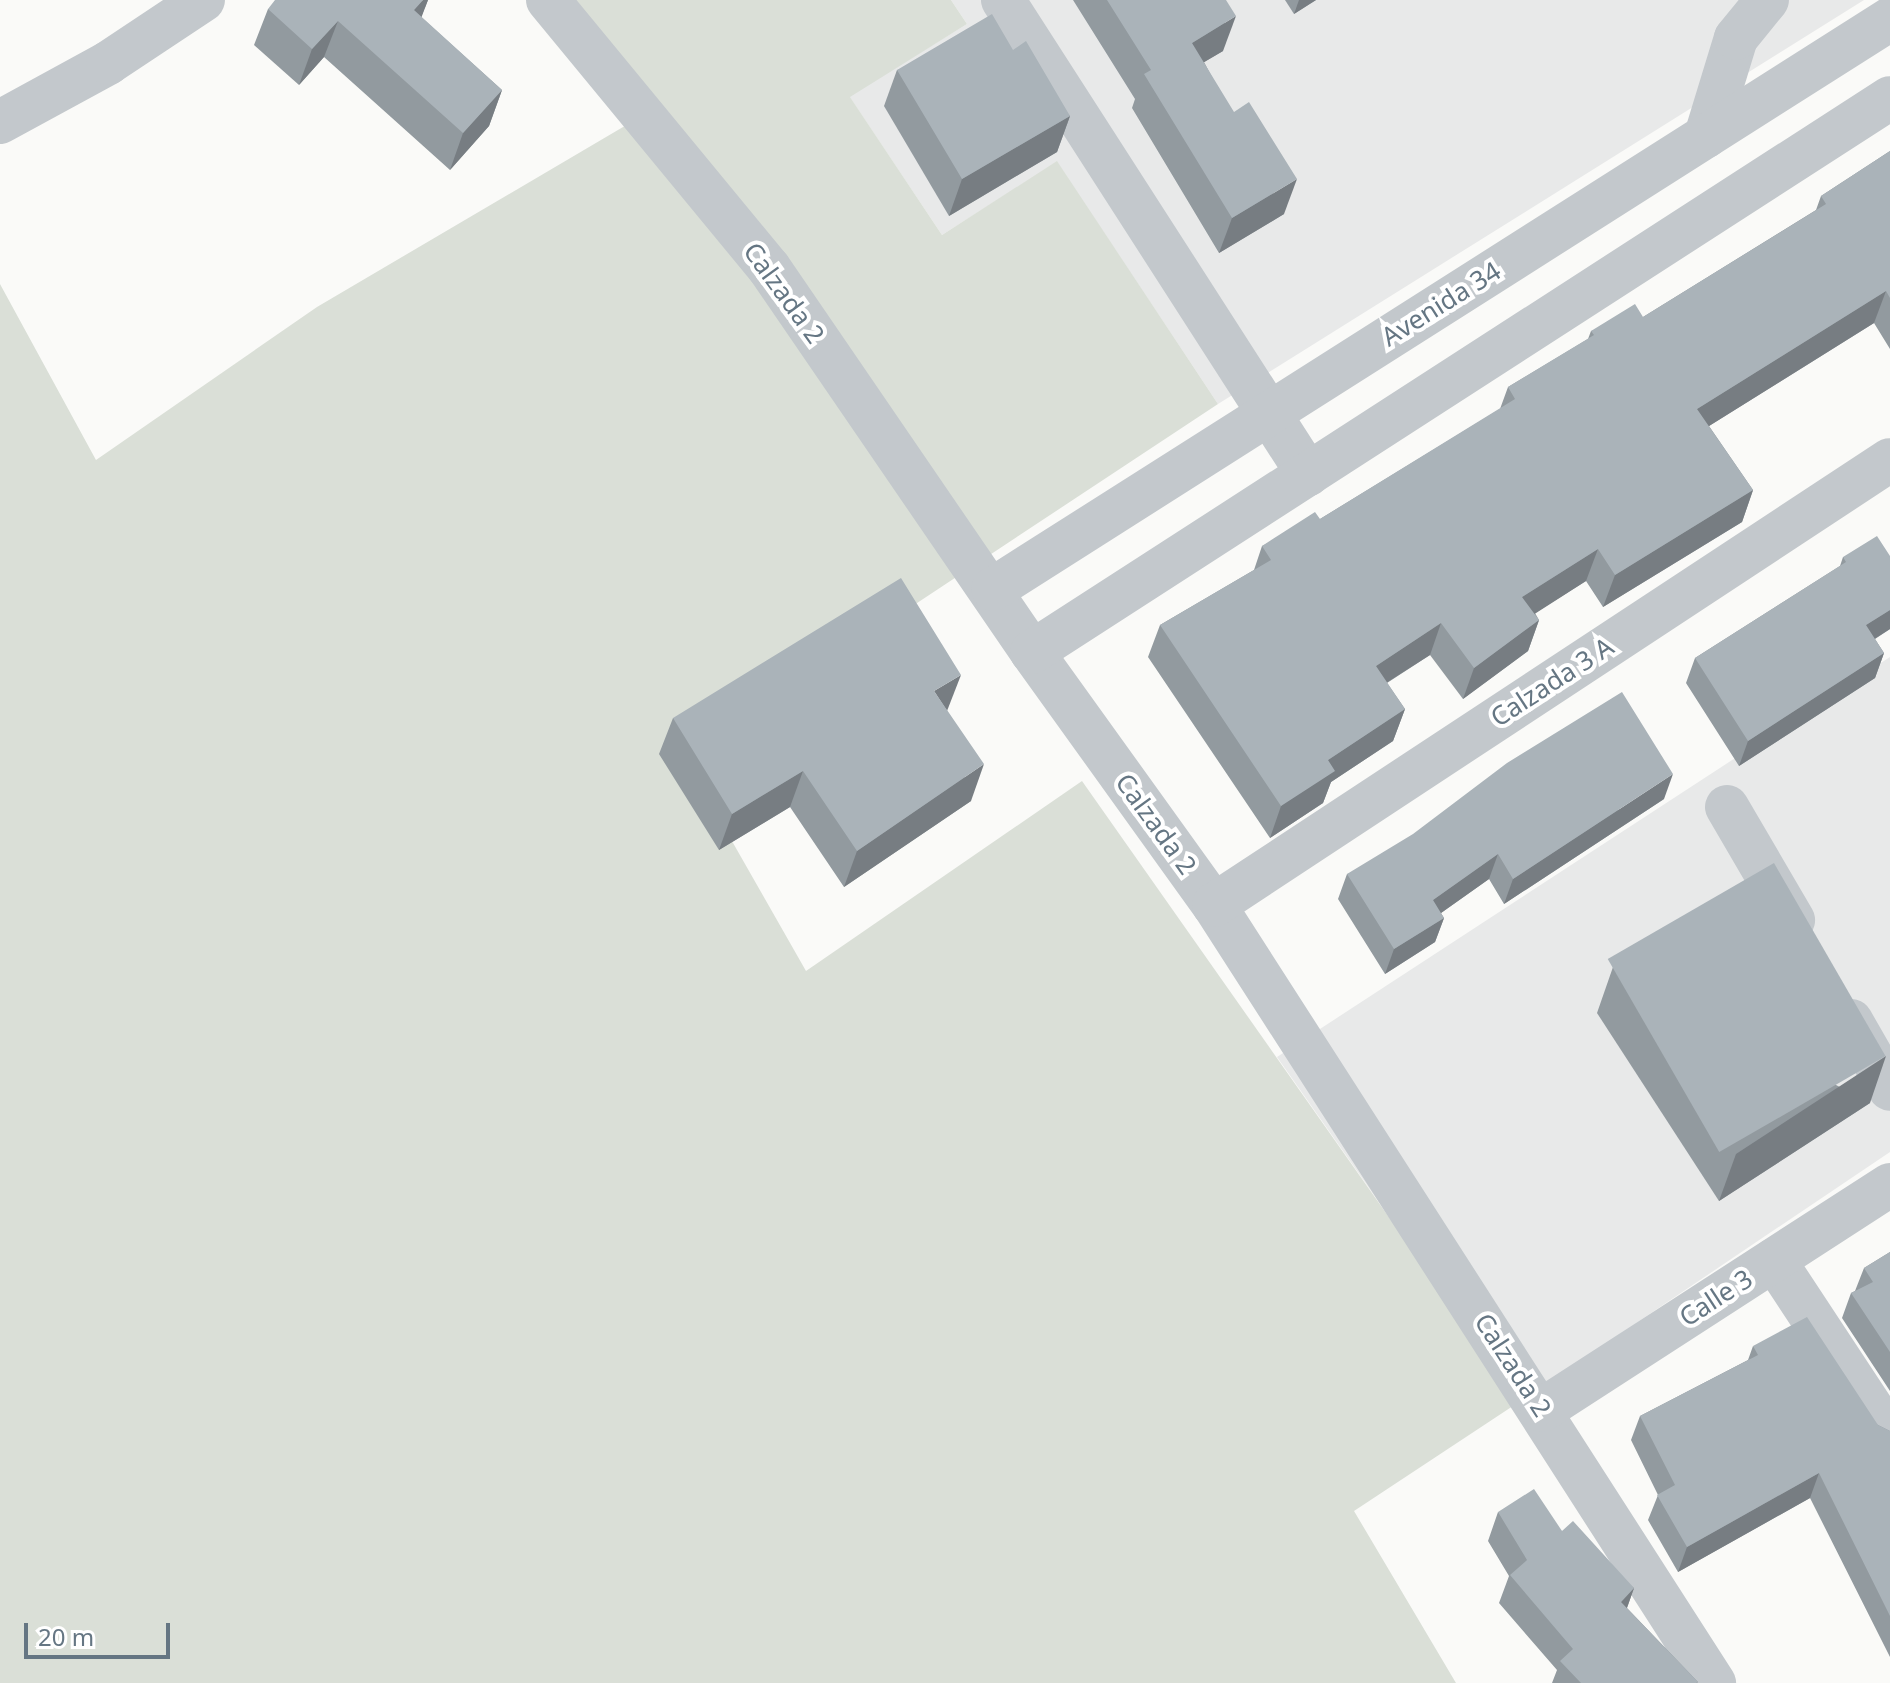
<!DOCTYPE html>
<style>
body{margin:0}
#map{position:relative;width:1890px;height:1683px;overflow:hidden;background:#fafaf8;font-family:"Noto Sans",sans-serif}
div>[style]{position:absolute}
.built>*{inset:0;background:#e8e9e9}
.green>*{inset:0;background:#dadfd7}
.minor>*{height:44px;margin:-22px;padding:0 22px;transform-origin:22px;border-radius:22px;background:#c3c8cc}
.wall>*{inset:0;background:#929a9f}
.shaded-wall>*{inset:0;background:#777d82}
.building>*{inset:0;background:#aab3b9;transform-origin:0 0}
span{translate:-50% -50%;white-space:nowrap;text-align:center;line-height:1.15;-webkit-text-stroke:8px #fff;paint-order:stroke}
.street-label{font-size:26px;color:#657683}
.scale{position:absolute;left:24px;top:1623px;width:146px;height:36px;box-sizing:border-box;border:4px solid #657683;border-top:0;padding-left:10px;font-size:24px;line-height:28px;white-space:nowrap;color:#657683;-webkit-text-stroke:6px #fff;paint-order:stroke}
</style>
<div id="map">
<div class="built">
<i style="clip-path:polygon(951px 0,1864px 0,1218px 404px,1057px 162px,942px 235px,849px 96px,967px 24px)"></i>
<i style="clip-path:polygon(1890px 657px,1890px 1152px,1519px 1402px,1277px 1057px)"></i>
</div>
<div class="green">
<i style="clip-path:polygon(567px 0,951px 0,967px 24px,850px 97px,942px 235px,1057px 161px,1218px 404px,684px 757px,806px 971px,1082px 781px,1519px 1402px,1354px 1511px,1456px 1683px,0 1683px,0 284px,96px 460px,317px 307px,657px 107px)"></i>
</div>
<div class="minor">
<i style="left:548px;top:0;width:347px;rotate:50.5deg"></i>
<i style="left:769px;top:268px;width:465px;rotate:55.6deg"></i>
<i style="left:1032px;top:652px;width:312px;rotate:54.3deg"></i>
<i style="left:1214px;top:905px;width:925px;rotate:57.27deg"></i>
<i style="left:1003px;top:0;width:564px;rotate:57.24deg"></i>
<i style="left:0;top:122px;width:123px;rotate:-28.6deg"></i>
<i style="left:108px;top:63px;width:114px;rotate:-33.6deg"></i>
<i style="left:1706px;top:136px;width:102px;rotate:-73deg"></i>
<i style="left:1736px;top:38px;width:49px;rotate:-50.8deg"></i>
<i style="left:993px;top:589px;width:1063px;rotate:-32.43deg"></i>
<i style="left:1032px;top:652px;width:1021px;rotate:-32.85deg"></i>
<i style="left:1727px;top:807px;width:131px;rotate:59.7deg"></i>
<i style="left:1214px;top:905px;width:809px;rotate:-33.36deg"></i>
<i style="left:1851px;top:1021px;width:78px;rotate:60.2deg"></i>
<i style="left:1774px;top:1260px;width:211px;rotate:56.6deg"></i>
<i style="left:1542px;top:1410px;width:414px;rotate:-32.9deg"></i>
</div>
<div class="wall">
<i style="clip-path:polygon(428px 0,421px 17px,502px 90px,489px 126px,450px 170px,324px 57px,299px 85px,254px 45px,268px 9px)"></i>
<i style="clip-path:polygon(1073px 0,1226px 0,1223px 51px,1204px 62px,1284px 214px,1219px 253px,1132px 108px,1135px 99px)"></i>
<i style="clip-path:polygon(1285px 0,1316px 0,1294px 14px)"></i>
<i style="clip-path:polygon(1013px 50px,1070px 116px,1057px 152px,949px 216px,884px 106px,897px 70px)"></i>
<i style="clip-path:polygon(1890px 151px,1890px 349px,1874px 323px,1709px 426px,1753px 490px,1742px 522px,1603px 607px,1586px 581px,1535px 613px,1539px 620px,1528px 651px,1463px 699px,1430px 655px,1387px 683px,1405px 709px,1393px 741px,1331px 782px,1323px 803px,1270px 838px,1148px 657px,1160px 625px,1254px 570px,1262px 546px,1320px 519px,1500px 409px,1508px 387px,1588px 339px,1591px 331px,1643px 317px,1816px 210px,1821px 196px)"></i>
<i style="clip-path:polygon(1890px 556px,1890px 629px,1875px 639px,1884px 653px,1875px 678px,1739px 766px,1686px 683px,1695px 658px,1840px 566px,1843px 557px)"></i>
<i style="clip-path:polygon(947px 711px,971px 801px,844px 887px,790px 807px,719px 850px,659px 754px,673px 718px)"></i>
<i style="clip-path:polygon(1664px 799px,1504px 904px,1489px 879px,1441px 913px,1444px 918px,1435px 942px,1385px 974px,1338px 899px,1347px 874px)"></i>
<i style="clip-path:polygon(1613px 967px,1870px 1103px,1719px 1201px,1597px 1013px)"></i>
<i style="clip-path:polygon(1890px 1252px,1890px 1391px,1842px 1318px,1851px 1293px,1855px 1291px,1864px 1268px)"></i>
<i style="clip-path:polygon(1753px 1346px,1878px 1425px,1890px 1431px,1890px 1657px,1810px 1498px,1678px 1572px,1648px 1520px,1658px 1495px,1631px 1440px,1640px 1416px,1748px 1360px)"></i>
<i style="clip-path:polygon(1498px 1512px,1562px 1531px,1634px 1588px,1627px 1608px,1698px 1682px,1697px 1683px,1552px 1683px,1557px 1670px,1499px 1603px,1509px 1576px,1488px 1541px)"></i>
</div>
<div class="shaded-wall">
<i style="clip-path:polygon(423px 0,428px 0,417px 29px,414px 10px)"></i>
<i style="clip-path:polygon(1299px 0,1316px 0,1294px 14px)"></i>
<i style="clip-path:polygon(1236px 16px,1223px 51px,1179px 77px,1192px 43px)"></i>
<i style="clip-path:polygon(338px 21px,324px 57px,299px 85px,312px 49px)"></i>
<i style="clip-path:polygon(502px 90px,489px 126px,450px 170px,463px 133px)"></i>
<i style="clip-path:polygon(1070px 116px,1057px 152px,949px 216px,962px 179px)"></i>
<i style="clip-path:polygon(1297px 179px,1284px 214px,1219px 253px,1232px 218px)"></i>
<i style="clip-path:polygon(1886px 291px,1874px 323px,1685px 441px,1697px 409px)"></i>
<i style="clip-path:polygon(1753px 490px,1742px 522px,1603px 607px,1615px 575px)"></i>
<i style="clip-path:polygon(1598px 549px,1586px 581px,1511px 629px,1522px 597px)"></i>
<i style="clip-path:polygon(1890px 610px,1890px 629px,1857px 650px,1866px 625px)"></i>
<i style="clip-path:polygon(1539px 620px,1528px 651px,1463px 699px,1474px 668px)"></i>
<i style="clip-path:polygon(1441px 623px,1430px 655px,1364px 697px,1376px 666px)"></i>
<i style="clip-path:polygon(1884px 653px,1875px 678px,1739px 766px,1748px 741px)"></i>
<i style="clip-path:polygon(961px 675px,947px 711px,934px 691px)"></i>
<i style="clip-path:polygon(1405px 709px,1393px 741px,1331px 782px,1323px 803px,1270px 838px,1281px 806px,1328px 760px)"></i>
<i style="clip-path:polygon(984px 764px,971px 801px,844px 887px,857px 851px)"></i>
<i style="clip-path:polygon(803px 771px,790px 807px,719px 850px,732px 814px)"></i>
<i style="clip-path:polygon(1673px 774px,1664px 799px,1504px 904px,1513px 879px)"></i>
<i style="clip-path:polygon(1498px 854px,1489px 879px,1424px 925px,1433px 900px)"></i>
<i style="clip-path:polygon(1444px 918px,1435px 942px,1385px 974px,1394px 949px)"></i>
<i style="clip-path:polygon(1886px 1056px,1870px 1103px,1719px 1201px,1736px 1154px)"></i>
<i style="clip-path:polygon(1819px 1473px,1810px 1498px,1678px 1572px,1687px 1547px)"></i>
<i style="clip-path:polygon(1634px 1588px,1624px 1616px,1621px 1602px)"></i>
</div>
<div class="building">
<i style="clip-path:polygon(275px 0,423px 0,414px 10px,502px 90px,463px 133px,338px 21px,312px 49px,268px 9px)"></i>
<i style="clip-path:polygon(1107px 0,1226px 0,1236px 16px,1192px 43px,1234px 112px,1249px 102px,1297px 179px,1232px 218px,1144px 74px,1151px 70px)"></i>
<i style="clip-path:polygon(992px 14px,1013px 50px,1026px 41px,1070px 116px,962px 179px,897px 70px)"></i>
<i style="clip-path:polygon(1890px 151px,1890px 298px,1886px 291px,1697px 409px,1753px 490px,1615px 575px,1598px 549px,1522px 597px,1539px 620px,1474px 668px,1441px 623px,1376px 666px,1405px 709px,1328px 760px,1335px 771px,1281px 806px,1160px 625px,1271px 560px,1262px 546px,1315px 512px,1320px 519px,1515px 399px,1508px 387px,1594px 335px,1591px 331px,1635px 304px,1643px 317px,1826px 204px,1821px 196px)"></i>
<i style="clip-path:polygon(1877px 536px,1890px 556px,1890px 610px,1866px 625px,1884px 653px,1748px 741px,1695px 658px,1846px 562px,1843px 557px)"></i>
<i style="clip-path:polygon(901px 578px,961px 675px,934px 691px,984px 764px,857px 851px,803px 771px,732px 814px,673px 718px)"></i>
<i style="clip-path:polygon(1622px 692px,1673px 774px,1513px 879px,1498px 854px,1433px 900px,1444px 918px,1394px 949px,1347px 874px,1413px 834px,1507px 763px)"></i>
<i style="left:1774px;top:863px;width:223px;height:192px;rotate:60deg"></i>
<i style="clip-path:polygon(1890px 1252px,1890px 1352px,1851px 1293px,1873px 1282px,1864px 1268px)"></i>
<i style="clip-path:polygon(1807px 1317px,1878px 1425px,1890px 1431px,1890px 1616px,1819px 1473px,1687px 1547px,1657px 1495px,1675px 1485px,1640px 1416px,1758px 1355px,1753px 1346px)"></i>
<i style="clip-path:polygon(1534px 1489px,1562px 1531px,1573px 1521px,1634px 1588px,1621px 1602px,1698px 1682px,1696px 1683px,1581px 1683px,1560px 1661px,1573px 1649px,1510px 1575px,1527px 1560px,1498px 1512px)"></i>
</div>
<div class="street-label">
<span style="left:784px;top:293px;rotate:54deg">Calzada 2</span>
<span style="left:1441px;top:304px;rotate:-32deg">Avenida 34</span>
<span style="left:1552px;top:682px;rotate:-33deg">Calzada 3 A</span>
<span style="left:1156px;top:824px;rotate:54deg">Calzada 2</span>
<span style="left:1716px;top:1298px;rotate:-33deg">Calle 3</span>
<span style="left:1513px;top:1365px;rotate:57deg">Calzada 2</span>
</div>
<div class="scale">20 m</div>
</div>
